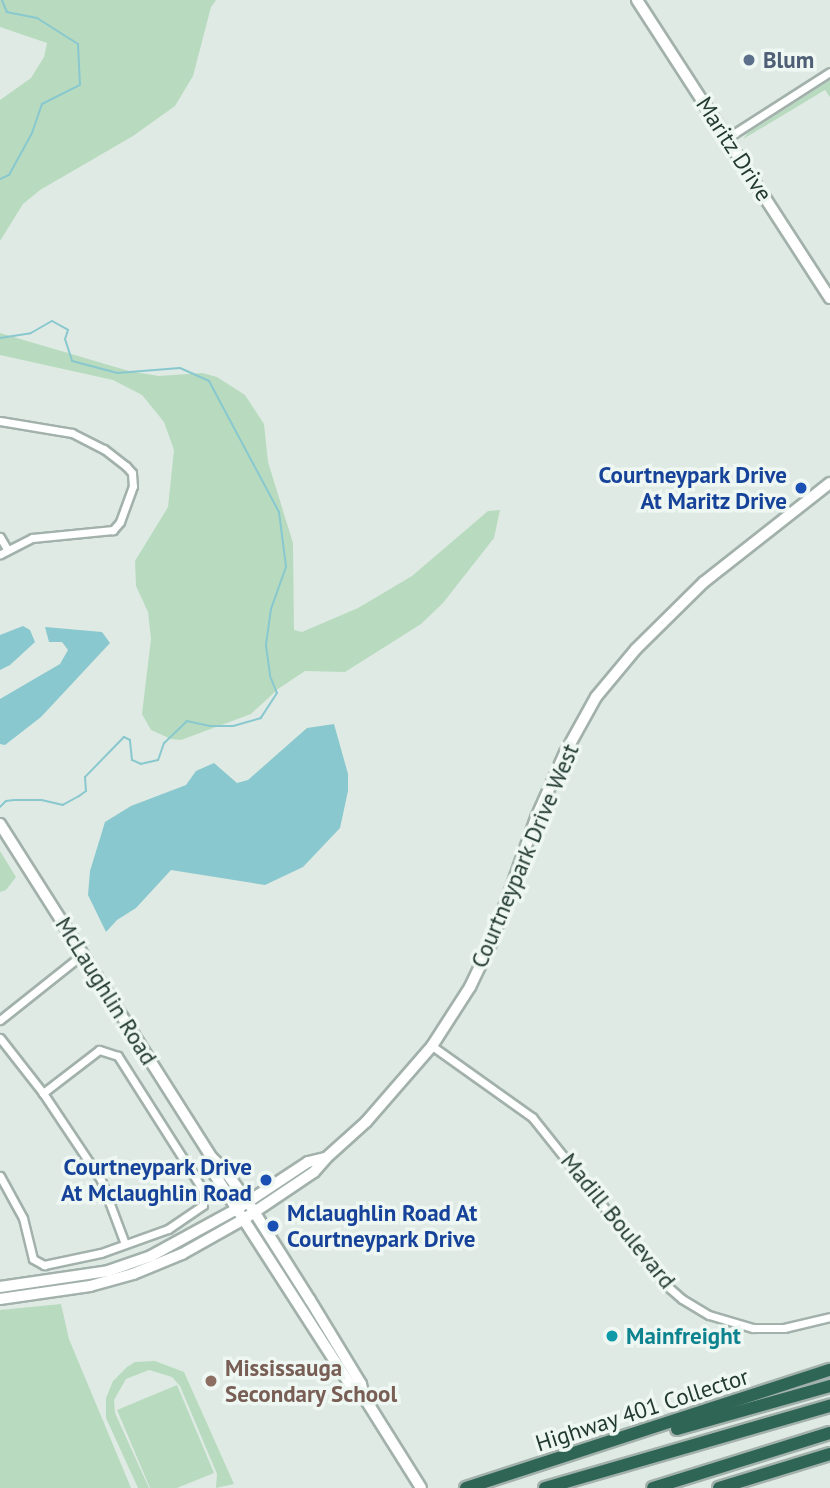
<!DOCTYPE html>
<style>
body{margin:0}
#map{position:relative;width:830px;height:1488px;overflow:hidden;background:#dfeae4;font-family:"PT Sans",sans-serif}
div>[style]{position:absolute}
.green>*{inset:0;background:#b8dbbf}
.water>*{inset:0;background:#88c8ce}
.stream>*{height:2px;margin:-1px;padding:0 1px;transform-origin:1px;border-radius:1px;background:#88c8ce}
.roads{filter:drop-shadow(2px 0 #a2b1ab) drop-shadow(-2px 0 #a2b1ab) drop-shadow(0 2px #a2b1ab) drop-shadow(0 -2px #a2b1ab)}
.street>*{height:7px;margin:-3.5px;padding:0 3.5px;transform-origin:3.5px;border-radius:3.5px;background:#fff}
.secondary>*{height:10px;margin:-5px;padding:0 5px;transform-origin:5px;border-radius:5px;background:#fff}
.highway>*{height:12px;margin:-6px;padding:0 6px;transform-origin:6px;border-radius:6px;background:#2e6555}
.dots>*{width:19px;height:19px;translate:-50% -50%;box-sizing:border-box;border:4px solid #eff7f3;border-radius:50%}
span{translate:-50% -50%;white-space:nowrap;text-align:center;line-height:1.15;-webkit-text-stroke:7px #eff7f3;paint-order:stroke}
.service-label{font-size:23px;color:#4e5e75;font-weight:700}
.left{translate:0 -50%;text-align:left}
.street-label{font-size:23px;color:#213931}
.transit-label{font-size:23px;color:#164399;font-weight:700}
.right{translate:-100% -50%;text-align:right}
.culture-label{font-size:23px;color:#0d838f;font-weight:700}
.education-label{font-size:23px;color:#785e54;font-weight:700}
</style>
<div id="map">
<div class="green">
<i style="clip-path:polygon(0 0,216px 0,211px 7px,193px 76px,175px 106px,133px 136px,40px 190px,23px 204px,0 241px,0 100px,31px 78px,44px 57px,47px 43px,0 27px)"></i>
<i style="clip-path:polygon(830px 80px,830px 97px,825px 90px,743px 139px,748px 133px)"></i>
<i style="clip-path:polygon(0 333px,129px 371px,159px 376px,202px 373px,217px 377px,245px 395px,264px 424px,268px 462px,293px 543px,294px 630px,302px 632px,358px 608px,412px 576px,488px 511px,500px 510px,494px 538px,443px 603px,421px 624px,345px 672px,305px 671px,278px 689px,251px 714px,181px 740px,171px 739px,151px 730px,142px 714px,151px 639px,148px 612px,136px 586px,135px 561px,168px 507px,174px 450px,164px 422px,142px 395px,113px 380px,0 355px)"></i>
<i style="clip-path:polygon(0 851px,16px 877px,6px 890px,0 892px)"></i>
<i style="clip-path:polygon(61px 1304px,69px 1339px,131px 1488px,0 1488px,0 1310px)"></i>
<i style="clip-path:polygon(155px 1361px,184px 1372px,234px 1484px,216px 1488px,217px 1474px,180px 1386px,172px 1377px,149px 1370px,126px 1379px,114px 1400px,115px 1413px,149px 1488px,138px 1488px,106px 1418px,106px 1398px,113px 1381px,127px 1367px,135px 1362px)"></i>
<i style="clip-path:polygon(177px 1385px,214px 1473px,177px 1488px,150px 1488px,117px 1410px)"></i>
</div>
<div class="water">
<i style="clip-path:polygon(23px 626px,30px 630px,35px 642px,10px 665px,0 670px,0 635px)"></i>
<i style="clip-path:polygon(45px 627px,102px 632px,110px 643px,41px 717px,5px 745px,0 744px,0 699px,60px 664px,68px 650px,62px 642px,49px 642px)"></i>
<i style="clip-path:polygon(334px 724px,348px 774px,348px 791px,340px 828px,303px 867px,265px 885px,171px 870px,136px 908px,117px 920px,106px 932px,88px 895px,90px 871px,105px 822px,131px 806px,186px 785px,196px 771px,214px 763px,237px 783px,248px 780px,307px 728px)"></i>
</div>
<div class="stream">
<i style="left:0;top:179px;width:10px;rotate:-24deg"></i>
<i style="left:9px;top:175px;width:48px;rotate:-61.3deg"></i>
<i style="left:32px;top:133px;width:31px;rotate:-71deg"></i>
<i style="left:42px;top:104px;width:42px;rotate:-26.6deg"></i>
<i style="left:80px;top:85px;width:41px;rotate:-92.8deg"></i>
<i style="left:78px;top:44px;width:49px;rotate:-147.6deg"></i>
<i style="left:37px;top:18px;width:31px;rotate:-169deg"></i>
<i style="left:7px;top:12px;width:13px;rotate:-113deg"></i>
<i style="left:0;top:338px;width:31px;rotate:-9deg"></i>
<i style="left:31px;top:333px;width:24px;rotate:-30deg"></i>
<i style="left:52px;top:321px;width:18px;rotate:29deg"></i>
<i style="left:68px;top:330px;width:9px;rotate:108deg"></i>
<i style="left:65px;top:339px;width:23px;rotate:72deg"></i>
<i style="left:72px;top:361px;width:47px;rotate:14.9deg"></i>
<i style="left:117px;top:373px;width:63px;rotate:-4.5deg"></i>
<i style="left:180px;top:368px;width:32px;rotate:24deg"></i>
<i style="left:209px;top:381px;width:149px;rotate:61.9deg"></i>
<i style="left:279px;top:512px;width:55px;rotate:82.7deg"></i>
<i style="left:286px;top:567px;width:45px;rotate:109.7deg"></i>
<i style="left:271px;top:609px;width:37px;rotate:98deg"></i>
<i style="left:266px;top:646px;width:30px;rotate:82deg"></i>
<i style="left:270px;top:676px;width:18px;rotate:68deg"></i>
<i style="left:277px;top:693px;width:30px;rotate:123deg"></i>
<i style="left:261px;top:718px;width:29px;rotate:164deg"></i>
<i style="left:233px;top:726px;width:23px;rotate:180deg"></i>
<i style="left:210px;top:726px;width:24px;rotate:-168deg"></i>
<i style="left:187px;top:721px;width:32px;rotate:136deg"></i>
<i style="left:164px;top:743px;width:18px;rotate:109deg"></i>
<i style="left:158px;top:760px;width:17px;rotate:167deg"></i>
<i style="left:141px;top:764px;width:10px;rotate:-156deg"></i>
<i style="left:132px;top:760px;width:20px;rotate:-96deg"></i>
<i style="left:130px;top:740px;width:7px;rotate:-153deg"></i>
<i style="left:124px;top:737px;width:56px;rotate:134.3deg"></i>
<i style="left:85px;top:777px;width:14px;rotate:86deg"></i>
<i style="left:86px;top:791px;width:9px;rotate:144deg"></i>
<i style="left:79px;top:796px;width:18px;rotate:151deg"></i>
<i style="left:63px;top:805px;width:22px;rotate:-167deg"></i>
<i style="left:42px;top:800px;width:28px;rotate:180deg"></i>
<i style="left:14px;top:800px;width:8px;rotate:173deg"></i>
<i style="left:6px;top:801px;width:8px;rotate:135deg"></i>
</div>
<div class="roads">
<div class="street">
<i style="left:727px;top:138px;width:122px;rotate:-32.7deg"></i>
<i style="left:0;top:421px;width:73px;rotate:9.5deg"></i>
<i style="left:72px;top:433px;width:36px;rotate:27deg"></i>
<i style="left:104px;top:449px;width:28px;rotate:38deg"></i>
<i style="left:126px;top:466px;width:9px;rotate:49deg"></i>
<i style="left:132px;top:473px;width:13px;rotate:86deg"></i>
<i style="left:133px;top:486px;width:38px;rotate:110deg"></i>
<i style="left:120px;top:522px;width:11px;rotate:131deg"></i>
<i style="left:113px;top:530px;width:81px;rotate:174.4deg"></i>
<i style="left:32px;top:538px;width:36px;rotate:153deg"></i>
<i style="left:0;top:537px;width:14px;rotate:60deg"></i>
<i style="left:0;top:1020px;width:106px;rotate:-38.5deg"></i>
<i style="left:0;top:1038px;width:70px;rotate:52deg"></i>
<i style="left:43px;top:1093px;width:105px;rotate:56.3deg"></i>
<i style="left:101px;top:1180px;width:68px;rotate:69.4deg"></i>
<i style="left:432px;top:1046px;width:123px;rotate:35.4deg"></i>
<i style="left:532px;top:1117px;width:215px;rotate:51.4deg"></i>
<i style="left:666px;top:1285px;width:21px;rotate:41deg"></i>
<i style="left:682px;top:1299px;width:31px;rotate:31deg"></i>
<i style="left:709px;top:1315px;width:46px;rotate:16.5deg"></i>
<i style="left:753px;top:1328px;width:31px"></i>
<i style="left:784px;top:1328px;width:47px;rotate:-13.4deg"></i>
<i style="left:0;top:1176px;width:48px;rotate:61.3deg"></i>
<i style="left:23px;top:1218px;width:42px;rotate:76.3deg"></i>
<i style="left:33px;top:1259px;width:13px;rotate:29deg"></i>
<i style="left:44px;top:1265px;width:58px;rotate:-11.9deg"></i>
<i style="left:101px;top:1253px;width:71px;rotate:-19.7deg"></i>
<i style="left:168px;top:1229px;width:42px;rotate:-34.4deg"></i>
<i style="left:203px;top:1205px;width:15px;rotate:-90deg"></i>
<i style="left:203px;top:1190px;width:159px;rotate:-122.4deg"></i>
<i style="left:118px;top:1056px;width:20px;rotate:-162deg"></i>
<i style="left:99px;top:1050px;width:71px;rotate:142.5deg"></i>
</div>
<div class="secondary">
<i style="left:637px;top:0;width:355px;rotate:57.1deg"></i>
<i style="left:0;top:824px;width:396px;rotate:57.6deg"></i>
<i style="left:212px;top:1158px;width:13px;rotate:42deg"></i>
<i style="left:222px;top:1167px;width:44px;rotate:53.4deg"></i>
<i style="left:248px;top:1202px;width:116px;rotate:57.7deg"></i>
<i style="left:310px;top:1300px;width:98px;rotate:58.7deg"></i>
<i style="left:361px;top:1384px;width:13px;rotate:77deg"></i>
<i style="left:364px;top:1397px;width:107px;rotate:57.9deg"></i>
<i style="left:212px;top:1158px;width:14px;rotate:86deg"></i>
<i style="left:213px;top:1172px;width:262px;rotate:57.2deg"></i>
<i style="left:355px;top:1392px;width:10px;rotate:29deg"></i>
<i style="left:0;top:1287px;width:109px;rotate:-8.4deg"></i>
<i style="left:108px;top:1271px;width:46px;rotate:-19.2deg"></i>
<i style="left:151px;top:1256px;width:98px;rotate:-28.7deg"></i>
<i style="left:237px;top:1209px;width:85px;rotate:-33.5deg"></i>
<i style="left:308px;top:1162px;width:18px;rotate:-13deg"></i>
<i style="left:0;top:1299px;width:91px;rotate:-8.2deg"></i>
<i style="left:90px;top:1286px;width:45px;rotate:-15.6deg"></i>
<i style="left:133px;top:1274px;width:53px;rotate:-22.2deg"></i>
<i style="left:182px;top:1254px;width:71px;rotate:-29.4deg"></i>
<i style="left:244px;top:1219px;width:84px;rotate:-33.9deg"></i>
<i style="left:314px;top:1172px;width:18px;rotate:-49deg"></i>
<i style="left:326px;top:1158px;width:54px;rotate:-42deg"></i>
<i style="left:366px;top:1122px;width:101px;rotate:-49deg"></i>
<i style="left:432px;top:1046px;width:70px;rotate:-57.2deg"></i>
<i style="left:470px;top:987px;width:51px;rotate:-64.4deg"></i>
<i style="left:492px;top:941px;width:131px;rotate:-70.3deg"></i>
<i style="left:536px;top:818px;width:71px;rotate:-66deg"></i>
<i style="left:565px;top:753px;width:64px;rotate:-61deg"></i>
<i style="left:596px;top:697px;width:62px;rotate:-50.2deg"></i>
<i style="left:636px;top:649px;width:95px;rotate:-44.6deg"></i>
<i style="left:704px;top:582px;width:160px;rotate:-38.2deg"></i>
</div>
<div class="highway">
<i style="left:677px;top:1429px;width:159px;rotate:-15.7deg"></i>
<i style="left:466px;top:1488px;width:383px;rotate:-18deg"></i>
<i style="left:545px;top:1488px;width:297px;rotate:-16.1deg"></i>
<i style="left:653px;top:1488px;width:185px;rotate:-17.3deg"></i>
<i style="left:719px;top:1488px;width:116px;rotate:-17deg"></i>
</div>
</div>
<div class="dots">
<i style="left:749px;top:60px;background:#5c6f8a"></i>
<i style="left:801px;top:488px;background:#1a4fb4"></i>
<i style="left:266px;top:1180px;background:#1a4fb4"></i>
<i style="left:273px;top:1226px;background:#1a4fb4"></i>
<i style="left:612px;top:1336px;background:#0f9aa8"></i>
<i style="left:211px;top:1381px;background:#8d6e63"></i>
</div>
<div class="service-label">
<span class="left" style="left:763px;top:60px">Blum</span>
</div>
<div class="street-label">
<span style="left:734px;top:149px;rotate:57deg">Maritz Drive</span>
<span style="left:525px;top:856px;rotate:-67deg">Courtneypark Drive West</span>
<span style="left:106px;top:991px;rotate:58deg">McLaughlin Road</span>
<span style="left:618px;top:1221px;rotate:51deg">Madill Boulevard</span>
<span style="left:642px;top:1410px;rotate:-18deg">Highway 401 Collector</span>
</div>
<div class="transit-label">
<span class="right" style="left:787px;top:488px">Courtneypark Drive<br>At Maritz Drive</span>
<span class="right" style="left:252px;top:1180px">Courtneypark Drive<br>At Mclaughlin Road</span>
<span class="left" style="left:287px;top:1226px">Mclaughlin Road At<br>Courtneypark Drive</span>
</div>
<div class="culture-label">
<span class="left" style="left:626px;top:1336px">Mainfreight</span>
</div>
<div class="education-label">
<span class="left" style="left:225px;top:1381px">Mississauga<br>Secondary School</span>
</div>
</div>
